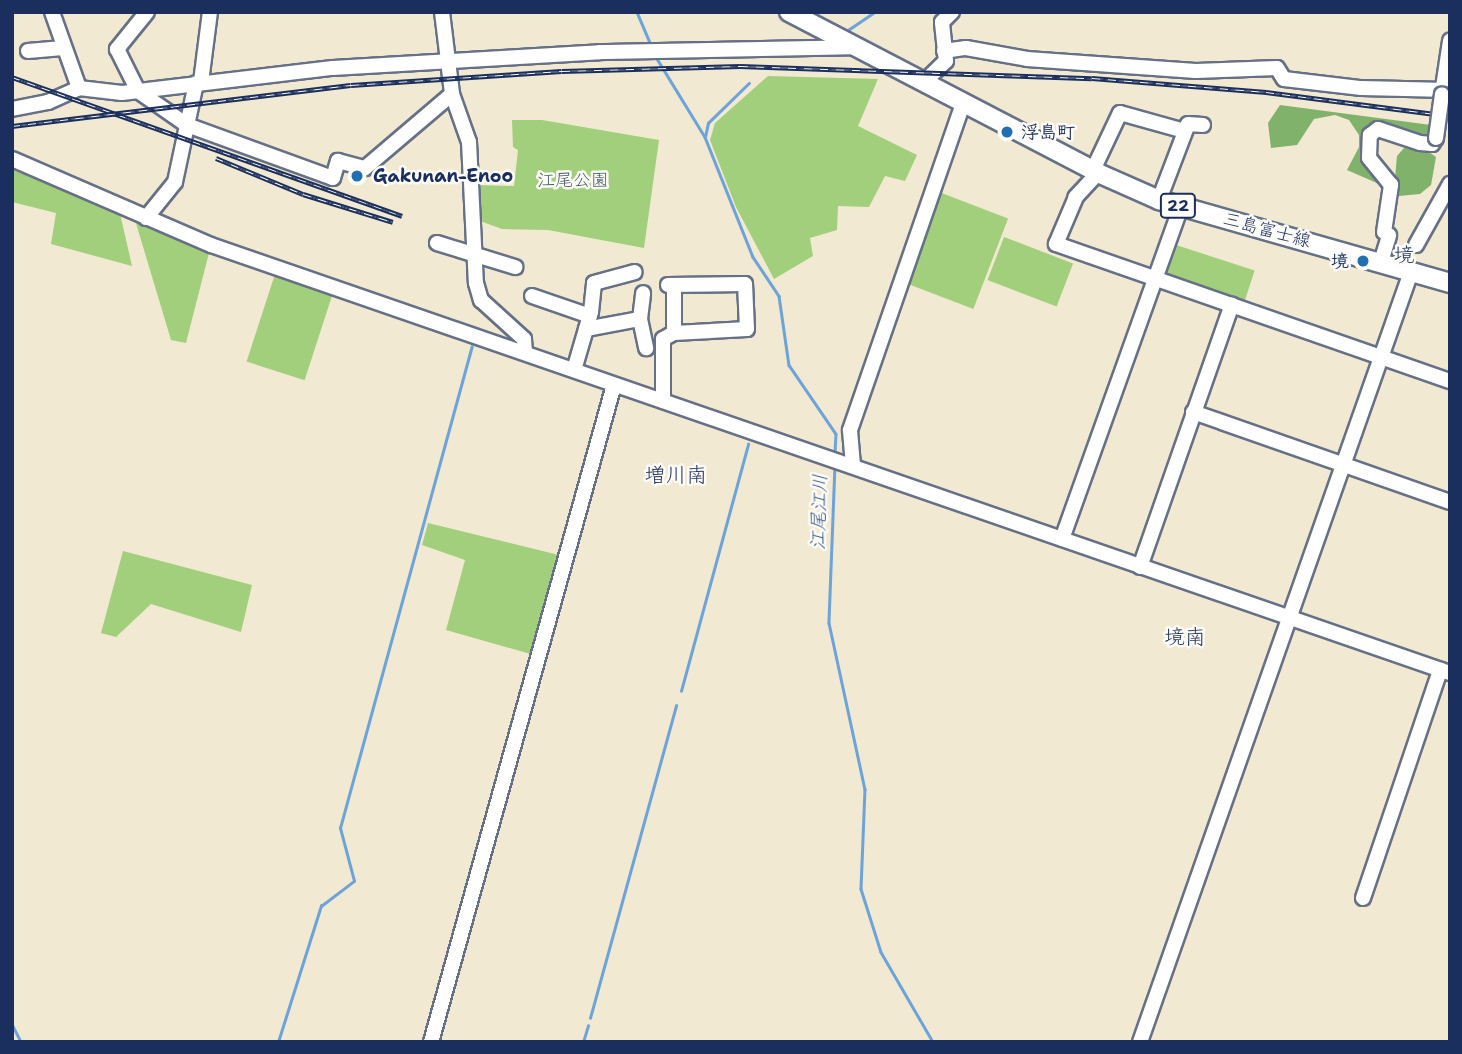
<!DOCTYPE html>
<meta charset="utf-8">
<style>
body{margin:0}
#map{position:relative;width:1462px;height:1054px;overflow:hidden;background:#f1e9d1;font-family:"Shantell Sans","Klee One",sans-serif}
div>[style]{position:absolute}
.green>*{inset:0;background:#a2cf7c;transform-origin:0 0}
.forest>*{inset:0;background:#81b26c}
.stream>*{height:2.5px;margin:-1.25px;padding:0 1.25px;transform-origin:1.25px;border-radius:1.25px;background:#6ca3da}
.roads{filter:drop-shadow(2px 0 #667086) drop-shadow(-2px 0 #667086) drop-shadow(0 2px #667086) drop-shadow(0 -2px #667086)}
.minor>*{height:14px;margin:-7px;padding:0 7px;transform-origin:7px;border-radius:7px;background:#fff}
.major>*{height:18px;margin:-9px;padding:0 9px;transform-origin:9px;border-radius:9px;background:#fff}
.rail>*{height:5px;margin-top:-2.5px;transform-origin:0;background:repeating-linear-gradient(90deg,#fdfcf7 0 8px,#1b2f5e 0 16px);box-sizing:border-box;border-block:2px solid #1b2f5e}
.bridges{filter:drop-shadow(2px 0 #667086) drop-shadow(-2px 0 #667086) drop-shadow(0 2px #667086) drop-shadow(0 -2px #667086)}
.minor-bridge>*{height:14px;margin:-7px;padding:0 7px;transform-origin:7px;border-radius:7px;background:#fff}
.dots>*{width:19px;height:19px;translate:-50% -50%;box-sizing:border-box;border:4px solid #fdfcf7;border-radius:50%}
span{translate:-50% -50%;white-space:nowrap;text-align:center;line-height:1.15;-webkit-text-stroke:5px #fdfcf7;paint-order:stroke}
.shield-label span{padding:2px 5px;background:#fdfcf7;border:2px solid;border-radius:5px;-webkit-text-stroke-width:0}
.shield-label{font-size:16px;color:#1b2f5e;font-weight:700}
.poi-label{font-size:18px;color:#1b2f5e;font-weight:700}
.left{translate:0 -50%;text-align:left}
.right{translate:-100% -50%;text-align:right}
.park-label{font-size:18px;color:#445f67}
.street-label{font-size:18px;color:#1b2f5e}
.water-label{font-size:19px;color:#375889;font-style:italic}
.quarter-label{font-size:21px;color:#1b2f5e}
.frame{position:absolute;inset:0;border:14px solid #1b2f5e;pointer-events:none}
</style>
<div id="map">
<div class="green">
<i style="clip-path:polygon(768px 76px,878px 79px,858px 126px,917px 155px,905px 181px,885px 176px,869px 207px,838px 206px,837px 230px,810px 238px,813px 256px,774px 279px,736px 207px,710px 140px,715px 123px)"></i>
<i style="clip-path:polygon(512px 120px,542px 120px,659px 140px,644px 248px,548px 230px,502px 229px,480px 221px,478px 185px,514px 186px,518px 150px,513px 147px)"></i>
<i style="clip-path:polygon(12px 170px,119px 209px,132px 266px,51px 244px,56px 213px,12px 202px)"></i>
<i style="left:939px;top:192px;width:74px;height:97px;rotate:21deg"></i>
<i style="clip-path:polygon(135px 220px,210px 249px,186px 343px,171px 340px)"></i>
<i style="left:1004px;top:237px;width:74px;height:46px;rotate:21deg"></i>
<i style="left:1170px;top:243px;width:89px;height:34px;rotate:18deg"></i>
<i style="left:275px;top:274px;width:61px;height:92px;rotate:18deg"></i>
<i style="clip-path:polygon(428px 523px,563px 556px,534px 655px,446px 630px,465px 560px,422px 545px)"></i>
<i style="clip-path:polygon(123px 551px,252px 585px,241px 632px,151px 604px,116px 637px,101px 633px)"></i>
</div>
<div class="forest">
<i style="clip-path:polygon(1280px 105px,1431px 125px,1433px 142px,1379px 125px,1365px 129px,1364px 147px,1386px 187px,1347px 170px,1359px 147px,1359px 135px,1349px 120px,1335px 115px,1314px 119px,1297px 145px,1271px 148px,1268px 123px)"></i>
<i style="clip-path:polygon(1404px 148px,1426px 150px,1436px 157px,1431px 185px,1420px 194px,1399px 196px,1394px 189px,1397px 156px)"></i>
</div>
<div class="stream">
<i style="left:637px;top:12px;width:36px;rotate:67deg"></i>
<i style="left:845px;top:32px;width:36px;rotate:-34deg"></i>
<i style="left:656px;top:57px;width:94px;rotate:58.5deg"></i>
<i style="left:705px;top:137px;width:129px;rotate:68.2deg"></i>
<i style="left:753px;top:257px;width:47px;rotate:56.3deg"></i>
<i style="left:779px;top:296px;width:70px;rotate:81.8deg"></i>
<i style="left:789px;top:365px;width:83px;rotate:55.7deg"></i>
<i style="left:836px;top:434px;width:21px;rotate:93deg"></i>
<i style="left:705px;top:137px;width:14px;rotate:-78deg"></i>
<i style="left:708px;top:123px;width:57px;rotate:-44.3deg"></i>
<i style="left:835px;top:465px;width:158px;rotate:92.2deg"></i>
<i style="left:829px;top:623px;width:170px;rotate:77.8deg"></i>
<i style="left:865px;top:789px;width:100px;rotate:92.3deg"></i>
<i style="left:861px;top:889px;width:66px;rotate:72.4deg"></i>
<i style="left:881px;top:952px;width:104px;rotate:60deg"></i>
<i style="left:681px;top:691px;width:256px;rotate:-74.8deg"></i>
<i style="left:590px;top:1018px;width:324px;rotate:-74.6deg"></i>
<i style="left:12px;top:1024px;width:20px;rotate:63deg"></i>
<i style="left:278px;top:1042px;width:143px;rotate:-72.5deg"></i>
<i style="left:321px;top:906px;width:41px;rotate:-37.1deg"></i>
<i style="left:354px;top:881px;width:55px;rotate:-104.8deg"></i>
<i style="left:340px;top:828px;width:499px;rotate:-74.7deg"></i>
<i style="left:583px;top:1042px;width:17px;rotate:-73deg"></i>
</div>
<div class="roads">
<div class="minor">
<i style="left:52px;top:12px;width:81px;rotate:70.4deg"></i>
<i style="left:147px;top:12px;width:48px;rotate:129deg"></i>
<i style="left:117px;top:49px;width:47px;rotate:63.4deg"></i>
<i style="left:138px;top:91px;width:60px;rotate:34.8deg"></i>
<i style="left:187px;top:125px;width:155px;rotate:20deg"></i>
<i style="left:333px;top:178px;width:18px;rotate:-74deg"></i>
<i style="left:338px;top:161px;width:28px;rotate:15deg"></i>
<i style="left:365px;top:168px;width:114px;rotate:-40.4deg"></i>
<i style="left:442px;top:12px;width:83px;rotate:83deg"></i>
<i style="left:452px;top:94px;width:51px;rotate:70.5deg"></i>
<i style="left:469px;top:142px;width:141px;rotate:87.2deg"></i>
<i style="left:476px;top:283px;width:18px;rotate:74deg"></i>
<i style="left:481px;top:300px;width:58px;rotate:42.2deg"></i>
<i style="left:524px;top:339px;width:13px;rotate:86deg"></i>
<i style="left:28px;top:51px;width:35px;rotate:-5deg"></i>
<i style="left:944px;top:51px;width:22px;rotate:-8deg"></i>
<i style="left:966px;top:48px;width:62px;rotate:10.2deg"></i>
<i style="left:1027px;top:59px;width:169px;rotate:4.1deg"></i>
<i style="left:1196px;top:71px;width:81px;rotate:-2.1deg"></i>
<i style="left:1277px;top:68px;width:13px;rotate:58deg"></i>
<i style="left:1284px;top:79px;width:78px;rotate:6.7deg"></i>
<i style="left:1361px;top:88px;width:89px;rotate:1.3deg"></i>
<i style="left:925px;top:81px;width:29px;rotate:-44deg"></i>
<i style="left:946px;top:61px;width:39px;rotate:-96deg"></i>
<i style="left:942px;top:22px;width:14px;rotate:-45deg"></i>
<i style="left:201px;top:82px;width:71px;rotate:-82.7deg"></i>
<i style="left:1442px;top:94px;width:54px;rotate:-81.4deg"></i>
<i style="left:12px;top:109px;width:37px;rotate:-11deg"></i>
<i style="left:48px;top:102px;width:34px;rotate:-24deg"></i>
<i style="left:79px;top:88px;width:43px;rotate:6.6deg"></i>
<i style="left:122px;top:93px;width:212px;rotate:-6.8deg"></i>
<i style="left:333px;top:68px;width:267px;rotate:-3.4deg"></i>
<i style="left:600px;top:52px;width:258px;rotate:-1.1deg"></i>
<i style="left:12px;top:159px;width:217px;rotate:23.4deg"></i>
<i style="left:211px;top:245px;width:1311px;rotate:19.06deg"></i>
<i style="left:1093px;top:170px;width:63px;rotate:-64.7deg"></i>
<i style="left:1120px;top:113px;width:67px;rotate:15.5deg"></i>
<i style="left:1098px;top:173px;width:33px;rotate:133deg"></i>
<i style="left:1076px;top:197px;width:51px;rotate:113.1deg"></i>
<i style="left:1056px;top:244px;width:417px;rotate:19.2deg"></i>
<i style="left:1159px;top:200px;width:81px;rotate:-69.1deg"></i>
<i style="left:1188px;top:124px;width:15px;rotate:4deg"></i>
<i style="left:146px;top:218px;width:46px;rotate:-51.1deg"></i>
<i style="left:175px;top:182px;width:101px;rotate:-78deg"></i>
<i style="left:1384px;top:232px;width:48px;rotate:-81.5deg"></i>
<i style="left:1391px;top:185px;width:35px;rotate:-129deg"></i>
<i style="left:1369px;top:158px;width:23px;rotate:-88deg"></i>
<i style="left:1370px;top:135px;width:10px;rotate:-37deg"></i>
<i style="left:1378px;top:129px;width:44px;rotate:18.4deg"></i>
<i style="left:1420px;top:143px;width:12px;rotate:5deg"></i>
<i style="left:1432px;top:144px;width:7px;rotate:-56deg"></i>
<i style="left:437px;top:243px;width:82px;rotate:17.1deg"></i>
<i style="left:1416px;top:245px;width:70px;rotate:-60.9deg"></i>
<i style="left:1381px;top:262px;width:28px;rotate:-73deg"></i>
<i style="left:674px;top:285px;width:48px;rotate:90deg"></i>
<i style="left:532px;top:296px;width:61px;rotate:19deg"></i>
<i style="left:640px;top:319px;width:30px;rotate:78deg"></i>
<i style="left:586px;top:329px;width:55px;rotate:-10.5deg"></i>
<i style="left:640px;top:319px;width:26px;rotate:-83deg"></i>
<i style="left:574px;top:370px;width:60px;rotate:-73.7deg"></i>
<i style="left:591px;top:312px;width:29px;rotate:-84deg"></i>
<i style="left:594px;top:283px;width:42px;rotate:-15deg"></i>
<i style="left:663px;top:401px;width:62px;rotate:-90deg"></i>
<i style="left:663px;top:339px;width:13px;rotate:-29deg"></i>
<i style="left:674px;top:333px;width:73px;rotate:-3.1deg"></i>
<i style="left:747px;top:329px;width:45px;rotate:-92.5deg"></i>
<i style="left:745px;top:284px;width:77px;rotate:179.3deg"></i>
<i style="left:1193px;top:412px;width:272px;rotate:19.3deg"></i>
<i style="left:853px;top:465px;width:35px;rotate:-95deg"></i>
<i style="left:850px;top:430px;width:345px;rotate:-70.9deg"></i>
<i style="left:1062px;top:539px;width:353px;rotate:-70.3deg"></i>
<i style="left:1140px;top:567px;width:278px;rotate:-70.7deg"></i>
<i style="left:1363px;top:898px;width:241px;rotate:-71.3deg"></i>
<i style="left:431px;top:1042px;width:682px;rotate:-74.44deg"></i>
<i style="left:1140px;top:1042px;width:816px;rotate:-70.61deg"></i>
</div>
<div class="major">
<i style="left:789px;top:12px;width:348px;rotate:27.5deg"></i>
<i style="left:1098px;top:173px;width:67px;rotate:23.9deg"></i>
<i style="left:1159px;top:200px;width:303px;rotate:15.9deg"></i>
</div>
</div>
<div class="rail">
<i style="left:12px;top:77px;width:414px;rotate:19.6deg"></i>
<i style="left:12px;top:126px;width:341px;rotate:-6.9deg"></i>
<i style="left:351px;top:85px;width:211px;rotate:-3.8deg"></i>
<i style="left:562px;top:71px;width:178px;rotate:-1.6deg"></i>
<i style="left:740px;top:66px;width:352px;rotate:2deg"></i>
<i style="left:1092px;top:78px;width:175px;rotate:4.6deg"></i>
<i style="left:1266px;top:92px;width:186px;rotate:7.4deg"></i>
<i style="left:216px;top:158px;width:94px;rotate:22.5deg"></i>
<i style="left:303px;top:194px;width:94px;rotate:17.3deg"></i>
</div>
<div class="bridges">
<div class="minor-bridge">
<i style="left:1436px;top:138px;width:44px;rotate:-82.2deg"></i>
</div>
</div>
<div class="dots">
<i style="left:1007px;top:132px;background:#1f6fb2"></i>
<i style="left:357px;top:176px;background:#1f6fb2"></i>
<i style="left:1363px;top:261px;background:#1f6fb2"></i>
</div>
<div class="shield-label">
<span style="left:1178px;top:206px">22</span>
</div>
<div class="poi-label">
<span class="left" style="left:1021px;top:132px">浮島町</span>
<span class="left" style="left:373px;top:176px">Gakunan-Enoo</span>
<span class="right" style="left:1349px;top:261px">境</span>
</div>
<div class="park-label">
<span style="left:573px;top:180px">江尾公園</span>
</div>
<div class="street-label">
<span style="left:1267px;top:230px;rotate:15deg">三島富士線</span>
</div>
<div class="water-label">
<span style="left:819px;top:512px;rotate:-88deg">江尾江川</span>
</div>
<div class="quarter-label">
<span style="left:1404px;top:255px">境</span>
<span style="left:676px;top:475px">増川南</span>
<span style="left:1185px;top:637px">境南</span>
</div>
<div class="frame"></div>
</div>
